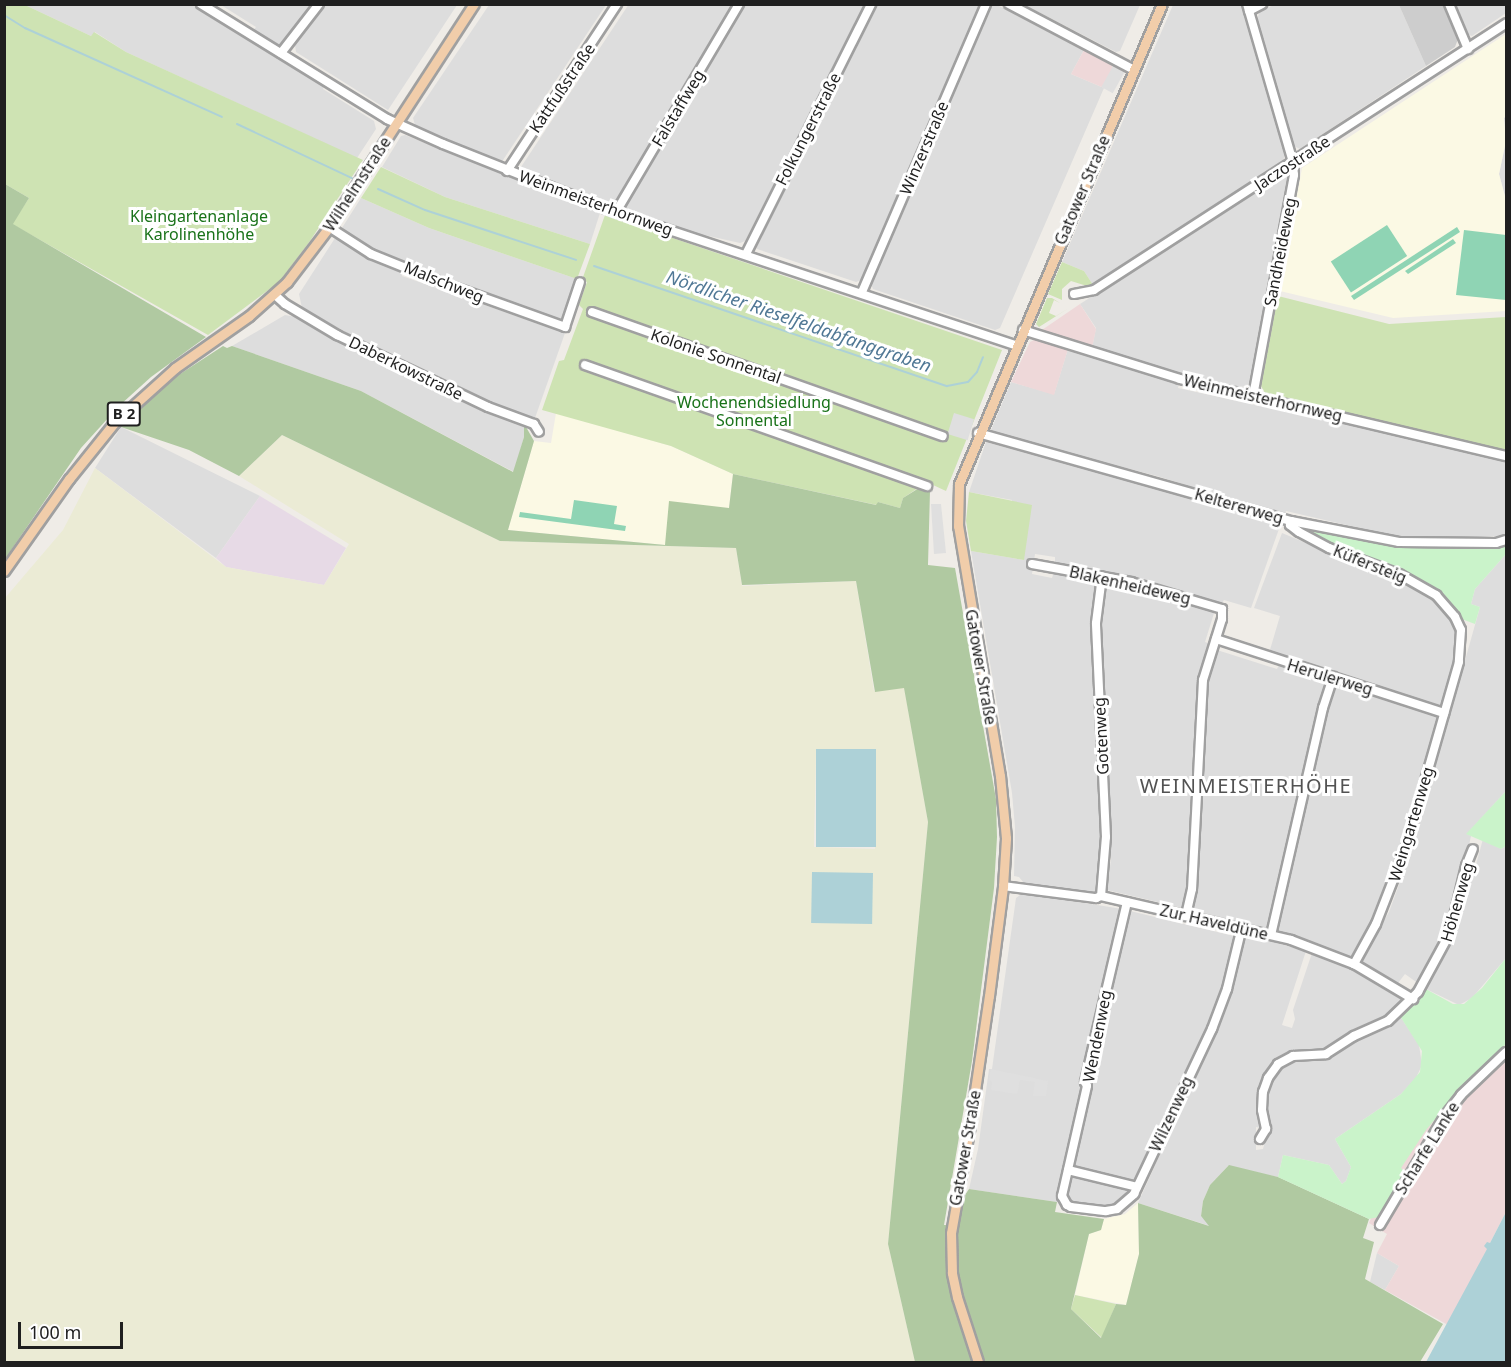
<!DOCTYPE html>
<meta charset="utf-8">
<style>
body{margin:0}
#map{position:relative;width:1511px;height:1367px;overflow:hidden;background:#efece7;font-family:"Noto Sans",sans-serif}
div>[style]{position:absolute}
.residential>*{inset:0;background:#ddd}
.commercial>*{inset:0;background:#eed8d9}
.industrial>*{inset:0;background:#e7dae6}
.education>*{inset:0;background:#fbf9e4}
.religious>*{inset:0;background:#cdcdcd}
.farmland>*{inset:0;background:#ebebd5}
.grass>*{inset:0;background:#cee3b3}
.forest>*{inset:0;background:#b0c9a1}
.park>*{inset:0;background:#caf3ca}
.pitch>*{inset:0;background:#8fd4b4;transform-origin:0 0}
.parking>*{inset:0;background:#dfdfdf;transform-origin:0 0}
.water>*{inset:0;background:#add1d7;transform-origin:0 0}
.stream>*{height:2px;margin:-1px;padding:0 1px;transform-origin:1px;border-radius:1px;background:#add1d7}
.roads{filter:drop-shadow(2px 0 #a0a0a0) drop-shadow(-2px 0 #a0a0a0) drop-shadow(0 2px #a0a0a0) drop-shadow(0 -2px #a0a0a0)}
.minor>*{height:8px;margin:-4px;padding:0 4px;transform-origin:4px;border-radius:4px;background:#fff}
.major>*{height:9px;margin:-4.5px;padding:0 4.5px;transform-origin:4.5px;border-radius:4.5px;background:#f1cdaa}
span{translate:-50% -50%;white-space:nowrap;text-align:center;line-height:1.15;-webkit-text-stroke:6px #fff;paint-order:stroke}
.shield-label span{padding:2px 4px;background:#fff;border:2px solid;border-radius:4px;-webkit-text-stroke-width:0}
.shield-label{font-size:15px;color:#1f1f1f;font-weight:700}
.street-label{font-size:16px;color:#1f1f1f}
.park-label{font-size:16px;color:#197219}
.water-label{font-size:18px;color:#507895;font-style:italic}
.quarter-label{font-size:20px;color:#525252;letter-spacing:1.5px}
.frame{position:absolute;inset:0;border:6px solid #1f1f1f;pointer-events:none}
.scale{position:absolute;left:18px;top:1322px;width:105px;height:27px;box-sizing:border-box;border:3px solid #1f1f1f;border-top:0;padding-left:8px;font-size:18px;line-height:21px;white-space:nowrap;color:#1f1f1f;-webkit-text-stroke:4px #fff;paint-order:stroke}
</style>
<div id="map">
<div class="residential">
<i style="clip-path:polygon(327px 4px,457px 4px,457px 5px,388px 110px,296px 52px,295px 45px)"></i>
<i style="clip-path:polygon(629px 4px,732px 5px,615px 203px,609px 203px,523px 171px,521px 167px)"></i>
<i style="clip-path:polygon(745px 4px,865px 5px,745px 241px,740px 243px,691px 232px,627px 210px,625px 206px)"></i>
<i style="clip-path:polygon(25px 5px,192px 5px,324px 86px,323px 89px,374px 121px,376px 129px,357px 158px,126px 52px,95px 32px,91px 36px)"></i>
<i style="clip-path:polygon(221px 5px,314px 5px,279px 48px,279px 44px,272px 45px,252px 32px,256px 27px)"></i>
<i style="clip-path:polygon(489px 5px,606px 5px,501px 163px,439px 137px,415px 125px,413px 118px)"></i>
<i style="clip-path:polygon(877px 5px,981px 5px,861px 280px,856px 282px,757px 249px,755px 244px)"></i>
<i style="clip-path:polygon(997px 5px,1084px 50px,1071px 74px,1104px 88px,1000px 328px,995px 330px,873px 289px,871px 284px,992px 6px)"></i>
<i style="clip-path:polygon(1025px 5px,1140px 5px,1120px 51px,1116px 52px)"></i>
<i style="clip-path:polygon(1173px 5px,1241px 5px,1285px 155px,1282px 163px,1093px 285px,1084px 271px,1062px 262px)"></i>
<i style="clip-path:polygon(1274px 5px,1399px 5px,1426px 66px,1300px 149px,1294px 146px,1257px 19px,1260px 11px)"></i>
<i style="clip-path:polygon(1454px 5px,1506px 5px,1506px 13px,1472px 36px,1466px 34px)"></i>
<i style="clip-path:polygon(1506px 116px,1506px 200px,1499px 174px,1506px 141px,1504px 118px)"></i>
<i style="clip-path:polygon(405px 135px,600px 213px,590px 244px,445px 197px,382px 167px,401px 136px)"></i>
<i style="clip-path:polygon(1285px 173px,1288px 175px,1249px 384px,1242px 387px,1180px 375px,1092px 348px,1096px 328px,1080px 304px)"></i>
<i style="clip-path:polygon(361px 198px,429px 228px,577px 279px,563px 318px,560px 321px,371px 251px,340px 231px)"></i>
<i style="clip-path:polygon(337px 235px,404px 268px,402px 276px,565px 333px,535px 418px,499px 406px,378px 350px,302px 308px,299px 294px)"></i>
<i style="clip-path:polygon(285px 315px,296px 317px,372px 359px,491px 414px,524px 425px,524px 437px,514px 472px,361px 391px,232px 346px)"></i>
<i style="clip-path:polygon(1068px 349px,1179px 383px,1178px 388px,1367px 429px,1369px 426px,1506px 460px,1506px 536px,1428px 539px,1385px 534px,1286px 511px,1284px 516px,1157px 476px,1013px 439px,991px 430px,1011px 382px,1054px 394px)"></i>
<i style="clip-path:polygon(121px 427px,260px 496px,216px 558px,95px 468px)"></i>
<i style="clip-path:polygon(986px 442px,1171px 491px,1280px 526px,1251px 608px,1224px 600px,1222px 603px,1131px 577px,1055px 563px,1055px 557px,1035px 554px,1032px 574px,1052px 578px,1054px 572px,1097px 580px,1092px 622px,1102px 857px,1097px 893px,1024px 883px,1019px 877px,1014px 876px,1015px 827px,1012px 793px,971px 551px,1024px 560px,1012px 500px,969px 492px)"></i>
<i style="clip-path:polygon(1282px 533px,1349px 561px,1407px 582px,1433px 597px,1447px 612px,1455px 626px,1457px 648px,1441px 707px,1269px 653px,1280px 616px,1254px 608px)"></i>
<i style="clip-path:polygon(1506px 554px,1506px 791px,1467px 834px,1471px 836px,1460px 887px,1441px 946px,1419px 984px,1405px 974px,1398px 983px,1360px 962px,1389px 912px,1413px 846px,1480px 607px,1471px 604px,1475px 589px)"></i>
<i style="clip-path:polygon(1105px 582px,1131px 587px,1215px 610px,1205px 642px,1210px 644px,1198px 684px,1189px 886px,1183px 908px,1107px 890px,1111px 859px,1101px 618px)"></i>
<i style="clip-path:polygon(1217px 650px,1277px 669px,1279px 665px,1326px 681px,1268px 929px,1192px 910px,1197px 888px,1207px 686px,1211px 666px)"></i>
<i style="clip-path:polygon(1335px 683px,1438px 715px,1391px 876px,1374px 916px,1350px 958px,1277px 931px,1326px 714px)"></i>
<i style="clip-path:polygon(1483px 839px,1501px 849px,1506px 846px,1506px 958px,1472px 998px,1459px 1005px,1424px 988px,1455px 927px,1468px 866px,1475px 868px)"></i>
<i style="clip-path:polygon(1023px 893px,1122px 909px,1081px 1083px,1085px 1085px,1057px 1202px,969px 1189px,978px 1149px,989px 1069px,992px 1069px,1016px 898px)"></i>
<i style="clip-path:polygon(1130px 911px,1234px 936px,1221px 990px,1207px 1027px,1130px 1195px,1113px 1207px,1106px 1209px,1070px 1204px,1065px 1198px,1069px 1173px)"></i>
<i style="clip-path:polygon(1245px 934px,1306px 951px,1282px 1025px,1292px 1028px,1295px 1019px,1293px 1010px,1312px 953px,1356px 971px,1408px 1001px,1388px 1019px,1353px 1035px,1324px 1052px,1293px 1054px,1275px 1065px,1262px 1092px,1261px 1108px,1265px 1129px,1256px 1127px,1256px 1150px,1263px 1149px,1268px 1130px,1263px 1102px,1267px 1084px,1269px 1079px,1273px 1080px,1277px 1068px,1289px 1060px,1326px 1056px,1400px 1016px,1419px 1045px,1422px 1065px,1415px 1080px,1401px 1094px,1335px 1139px,1351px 1167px,1346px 1181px,1342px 1184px,1329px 1165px,1283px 1155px,1278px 1177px,1228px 1166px,1210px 1185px,1203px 1201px,1201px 1216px,1210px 1226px,1138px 1203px,1220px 1022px,1230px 993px)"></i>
<i style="clip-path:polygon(1377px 1253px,1399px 1266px,1385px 1290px,1370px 1282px)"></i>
</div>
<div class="commercial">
<i style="clip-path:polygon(1084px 50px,1111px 64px,1113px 68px,1104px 88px,1071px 74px)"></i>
<i style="clip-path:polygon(1080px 304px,1096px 329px,1092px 348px,1039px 332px)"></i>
<i style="clip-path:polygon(1036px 339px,1068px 349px,1054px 395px,1011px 382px,1030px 342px)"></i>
<i style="clip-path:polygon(1506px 1023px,1506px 1212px,1490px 1243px,1485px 1246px,1488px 1248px,1448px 1325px,1385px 1290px,1399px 1266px,1377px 1253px,1387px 1234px,1369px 1223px,1402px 1145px)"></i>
</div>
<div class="industrial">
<i style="clip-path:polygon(260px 496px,346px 548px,324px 585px,226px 567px,216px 558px)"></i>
</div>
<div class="education">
<i style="clip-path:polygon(1506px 34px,1506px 116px,1504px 118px,1506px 141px,1499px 174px,1506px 200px,1506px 311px,1393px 318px,1280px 291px,1302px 168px)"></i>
<i style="clip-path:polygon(556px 413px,671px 446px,733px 474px,729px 508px,665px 545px,508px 530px,534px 441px,551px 443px)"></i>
<i style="clip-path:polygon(1138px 1203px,1139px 1254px,1126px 1305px,1075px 1295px,1089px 1234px,1101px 1230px,1104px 1219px,1125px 1214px)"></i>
</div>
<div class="religious">
<i style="clip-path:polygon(1399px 5px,1444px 5px,1458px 39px,1455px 47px,1426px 66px)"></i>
</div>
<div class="farmland">
<i style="clip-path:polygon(evenodd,282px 435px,500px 541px,736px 548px,742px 586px,856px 581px,874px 691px,904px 687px,928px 822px,888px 1244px,915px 1362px,5px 1362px,5px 598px,63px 530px,95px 468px,226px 567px,324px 585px,349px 544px,239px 476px,282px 435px,816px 749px,876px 749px,875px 849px,814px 847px,816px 749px)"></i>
</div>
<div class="grass">
<i style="clip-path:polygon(5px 5px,25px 5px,91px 36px,94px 32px,126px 52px,363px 160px,310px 241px,279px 282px,208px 335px,12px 224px,29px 198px,5px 184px)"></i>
<i style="clip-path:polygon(381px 167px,445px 197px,590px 244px,577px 279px,429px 228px,361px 198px)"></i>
<i style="clip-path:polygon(605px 215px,1002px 350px,946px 491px,933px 485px,930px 491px,918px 488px,903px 498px,900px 508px,878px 502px,877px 505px,733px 474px,671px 446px,542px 410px,559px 361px,564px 360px,583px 309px,579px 305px,587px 282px,582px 280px)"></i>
<i style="clip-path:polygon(1062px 262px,1084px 271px,1093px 285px,1087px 286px,1071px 281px,1062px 289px,1062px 300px,1048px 294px)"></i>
<i style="clip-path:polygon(1278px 296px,1389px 324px,1506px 317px,1506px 452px,1266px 395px,1261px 386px)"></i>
<i style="clip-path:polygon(1047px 298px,1052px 298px,1060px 303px,1054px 300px,1049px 313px,1056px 316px,1069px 308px,1039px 327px,1036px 324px)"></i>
<i style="clip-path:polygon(969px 492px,1032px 505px,1024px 560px,971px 551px,966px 521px)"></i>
<i style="clip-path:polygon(1075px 1295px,1116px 1304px,1102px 1338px,1071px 1309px)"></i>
</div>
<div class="forest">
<i style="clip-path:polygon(5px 184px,29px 198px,13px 224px,206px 337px,151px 377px,119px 406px,81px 448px,5px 559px)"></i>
<i style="clip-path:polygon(223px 346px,227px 348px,232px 346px,361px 391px,513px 472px,524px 437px,524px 425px,526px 427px,534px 441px,508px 530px,665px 545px,669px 501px,729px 508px,733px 474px,876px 505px,878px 502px,900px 508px,903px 498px,919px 488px,930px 491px,928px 565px,955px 568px,996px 799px,997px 837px,994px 888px,972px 1061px,944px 1225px,947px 1225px,946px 1267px,951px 1293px,974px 1362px,915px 1362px,888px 1244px,928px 822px,904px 688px,875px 692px,856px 581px,742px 585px,736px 548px,500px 541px,282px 435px,239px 476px,189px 450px,121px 427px,177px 376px)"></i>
<i style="clip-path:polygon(1229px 1165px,1278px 1177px,1369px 1219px,1363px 1238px,1374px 1242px,1365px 1279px,1443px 1324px,1420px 1362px,982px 1362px,958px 1288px,955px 1267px,957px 1226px,963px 1198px,969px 1189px,1057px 1202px,1055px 1212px,1104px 1219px,1101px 1230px,1089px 1234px,1071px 1309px,1101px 1338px,1116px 1304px,1126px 1305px,1139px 1254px,1138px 1203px,1209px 1226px,1201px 1216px,1203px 1201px,1210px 1185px)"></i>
</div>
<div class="park">
<i style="clip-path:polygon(1299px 526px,1404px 546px,1484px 548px,1506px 545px,1506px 554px,1475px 589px,1471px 604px,1480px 607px,1475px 624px,1459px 618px,1442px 594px,1418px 580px,1347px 552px)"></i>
<i style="clip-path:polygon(1506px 791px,1506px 846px,1501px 849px,1466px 834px)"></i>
<i style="clip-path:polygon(1506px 958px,1506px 1044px,1469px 1079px,1426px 1130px,1401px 1168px,1406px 1172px,1379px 1217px,1369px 1219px,1278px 1177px,1283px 1155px,1329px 1165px,1342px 1184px,1346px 1181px,1351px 1167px,1335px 1139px,1401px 1094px,1420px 1072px,1422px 1051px,1400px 1016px,1424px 988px,1453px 1004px,1464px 1004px,1482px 988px)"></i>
</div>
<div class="pitch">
<i style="left:1387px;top:225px;width:37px;height:67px;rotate:57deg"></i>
<i style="clip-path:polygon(1457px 227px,1460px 232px,1354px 300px,1351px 296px)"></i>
<i style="clip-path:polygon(1464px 230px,1506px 235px,1506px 300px,1456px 295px)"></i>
<i style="clip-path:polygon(1453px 239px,1456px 243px,1408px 274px,1405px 271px)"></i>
<i style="clip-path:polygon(574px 500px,617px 506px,614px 524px,626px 526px,625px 531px,519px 517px,520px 512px,571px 519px)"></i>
</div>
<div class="parking">
<i style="left:1113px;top:66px;width:13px;height:24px;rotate:29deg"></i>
<i style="left:954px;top:413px;width:21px;height:22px;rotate:17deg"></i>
<i style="clip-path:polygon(931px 504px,941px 504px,946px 553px,934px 554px)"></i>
<i style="clip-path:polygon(991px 1069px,1048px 1081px,1046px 1096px,1033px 1096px,1035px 1082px,1020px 1080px,1017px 1094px,991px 1090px,992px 1082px,989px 1080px)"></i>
</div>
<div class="water">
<i style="left:816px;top:749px;width:60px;height:98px"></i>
<i style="left:812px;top:872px;width:61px;height:51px;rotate:1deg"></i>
<i style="clip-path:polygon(1506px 1212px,1506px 1362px,1426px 1362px,1487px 1249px,1484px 1246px,1487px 1242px,1490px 1243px)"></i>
</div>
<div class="stream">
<i style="left:4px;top:15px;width:25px;rotate:32deg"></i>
<i style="left:25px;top:28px;width:216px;rotate:24.3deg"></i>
<i style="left:237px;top:124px;width:127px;rotate:25.2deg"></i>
<i style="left:378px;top:189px;width:51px;rotate:24.1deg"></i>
<i style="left:425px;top:210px;width:159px;rotate:18.3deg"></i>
<i style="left:594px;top:266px;width:373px;rotate:18.8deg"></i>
<i style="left:947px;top:386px;width:21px;rotate:-11deg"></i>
<i style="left:968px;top:382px;width:13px;rotate:-48deg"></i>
<i style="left:977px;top:372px;width:16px;rotate:-68deg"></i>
</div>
<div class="roads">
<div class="minor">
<i style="left:201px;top:4px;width:219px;rotate:31.7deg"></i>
<i style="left:387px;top:119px;width:61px;rotate:24.1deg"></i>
<i style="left:443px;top:144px;width:175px;rotate:21.7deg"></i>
<i style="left:606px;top:209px;width:432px;rotate:18.4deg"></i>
<i style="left:1009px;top:4px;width:141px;rotate:27.8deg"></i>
<i style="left:1247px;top:4px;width:165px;rotate:73.8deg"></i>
<i style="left:1293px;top:162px;width:13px;rotate:86deg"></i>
<i style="left:1294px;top:175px;width:225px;rotate:100.5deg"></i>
<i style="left:1449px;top:4px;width:49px;rotate:67.1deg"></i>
<i style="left:1249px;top:11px;width:15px;rotate:-28deg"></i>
<i style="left:281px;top:53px;width:62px;rotate:-52.2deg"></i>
<i style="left:507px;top:171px;width:200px;rotate:-56.6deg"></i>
<i style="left:616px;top:212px;width:242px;rotate:-59.4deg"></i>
<i style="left:329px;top:227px;width:50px;rotate:32.7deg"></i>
<i style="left:371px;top:254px;width:78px;rotate:21.9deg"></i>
<i style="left:443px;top:283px;width:130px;rotate:19.8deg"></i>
<i style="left:565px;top:327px;width:47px;rotate:-71.6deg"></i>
<i style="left:746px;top:254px;width:280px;rotate:-63.4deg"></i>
<i style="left:862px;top:292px;width:314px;rotate:-66.7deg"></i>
<i style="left:1074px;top:294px;width:20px;rotate:-11deg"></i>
<i style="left:1094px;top:290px;width:491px;rotate:-32.9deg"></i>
<i style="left:275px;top:295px;width:13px;rotate:42deg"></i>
<i style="left:285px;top:304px;width:61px;rotate:30.8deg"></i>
<i style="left:337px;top:335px;width:167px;rotate:25.5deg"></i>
<i style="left:488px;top:407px;width:49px;rotate:20.3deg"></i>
<i style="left:534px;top:424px;width:9px;rotate:58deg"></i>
<i style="left:592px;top:312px;width:372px;rotate:19.5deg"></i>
<i style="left:1023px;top:330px;width:164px;rotate:17.3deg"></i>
<i style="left:1180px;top:379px;width:335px;rotate:13.3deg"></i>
<i style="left:585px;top:365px;width:363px;rotate:19.5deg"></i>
<i style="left:978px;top:433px;width:325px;rotate:15.7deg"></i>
<i style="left:1291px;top:521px;width:110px;rotate:11deg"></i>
<i style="left:1399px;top:542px;width:97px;rotate:0.6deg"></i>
<i style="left:1496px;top:543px;width:10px;rotate:-17deg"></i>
<i style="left:1291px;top:521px;width:4px;rotate:104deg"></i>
<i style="left:1290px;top:525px;width:11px;rotate:38deg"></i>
<i style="left:1299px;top:532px;width:34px;rotate:28deg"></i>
<i style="left:1329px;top:548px;width:75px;rotate:20.4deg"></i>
<i style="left:1399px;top:574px;width:43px;rotate:29.6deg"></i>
<i style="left:1436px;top:595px;width:29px;rotate:49deg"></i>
<i style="left:1455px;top:617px;width:14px;rotate:65deg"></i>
<i style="left:1461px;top:630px;width:32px;rotate:94deg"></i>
<i style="left:1459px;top:662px;width:192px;rotate:106deg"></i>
<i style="left:1406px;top:847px;width:83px;rotate:111.3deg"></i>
<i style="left:1376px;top:924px;width:46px;rotate:118.8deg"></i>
<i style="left:1032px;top:564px;width:101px;rotate:10.3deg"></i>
<i style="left:1131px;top:582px;width:95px;rotate:16.5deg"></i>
<i style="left:1222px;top:609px;width:10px;rotate:90deg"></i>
<i style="left:1222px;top:619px;width:64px;rotate:107.3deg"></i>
<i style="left:1203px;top:680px;width:209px;rotate:93deg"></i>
<i style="left:1192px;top:889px;width:28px;rotate:103deg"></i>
<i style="left:1216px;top:639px;width:240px;rotate:18deg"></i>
<i style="left:1003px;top:886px;width:94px;rotate:7.4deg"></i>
<i style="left:1096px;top:898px;width:5px;rotate:-22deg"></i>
<i style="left:1101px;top:896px;width:195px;rotate:13deg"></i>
<i style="left:1291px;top:940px;width:67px;rotate:20.9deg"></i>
<i style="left:1354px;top:964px;width:69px;rotate:30.7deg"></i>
<i style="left:1101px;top:896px;width:59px;rotate:-85.2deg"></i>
<i style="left:1106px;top:837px;width:214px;rotate:-92.7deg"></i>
<i style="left:1096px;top:623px;width:47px;rotate:-82.7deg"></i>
<i style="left:1127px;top:902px;width:145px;rotate:103.2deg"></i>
<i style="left:1094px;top:1043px;width:40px;rotate:103deg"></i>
<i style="left:1085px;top:1082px;width:4px;rotate:63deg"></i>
<i style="left:1087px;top:1086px;width:113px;rotate:102.8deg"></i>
<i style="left:1062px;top:1196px;width:10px;rotate:61deg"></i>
<i style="left:1067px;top:1205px;width:4px;rotate:27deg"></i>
<i style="left:1071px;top:1207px;width:35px;rotate:7deg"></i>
<i style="left:1106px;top:1211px;width:11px;rotate:-10deg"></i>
<i style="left:1117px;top:1209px;width:23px;rotate:-41deg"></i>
<i style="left:1134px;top:1194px;width:183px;rotate:-64.7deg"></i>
<i style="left:1212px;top:1029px;width:43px;rotate:-69.4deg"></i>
<i style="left:1227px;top:989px;width:64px;rotate:-76.4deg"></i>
<i style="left:1271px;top:935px;width:233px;rotate:-77.1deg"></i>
<i style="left:1323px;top:708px;width:33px;rotate:-72deg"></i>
<i style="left:1260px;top:1139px;width:12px;rotate:-59deg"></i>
<i style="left:1266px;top:1129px;width:19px;rotate:-102deg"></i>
<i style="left:1262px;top:1110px;width:18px;rotate:-87deg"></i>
<i style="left:1263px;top:1092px;width:15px;rotate:-70deg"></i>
<i style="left:1268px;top:1078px;width:17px;rotate:-54deg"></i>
<i style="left:1278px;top:1064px;width:17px;rotate:-28deg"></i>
<i style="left:1293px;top:1056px;width:33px;rotate:-3deg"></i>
<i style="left:1326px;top:1054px;width:33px;rotate:-33deg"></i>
<i style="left:1354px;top:1036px;width:37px;rotate:-24deg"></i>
<i style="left:1388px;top:1021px;width:42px;rotate:-44deg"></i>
<i style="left:1418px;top:992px;width:67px;rotate:-61.5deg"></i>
<i style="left:1450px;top:933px;width:69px;rotate:-76.6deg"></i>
<i style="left:1466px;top:866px;width:18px;rotate:-68deg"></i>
<i style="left:1068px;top:1170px;width:71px;rotate:13.8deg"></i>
<i style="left:1380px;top:1225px;width:126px;rotate:-59.3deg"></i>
<i style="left:1444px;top:1117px;width:28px;rotate:-52deg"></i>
<i style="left:1461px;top:1095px;width:62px;rotate:-43.7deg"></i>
</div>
<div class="major">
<i style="left:4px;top:571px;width:113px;rotate:-54.8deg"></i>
<i style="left:69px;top:479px;width:72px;rotate:-51.2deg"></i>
<i style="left:114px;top:423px;width:82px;rotate:-42deg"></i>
<i style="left:175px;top:368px;width:90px;rotate:-35.1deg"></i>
<i style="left:249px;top:316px;width:51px;rotate:-41.8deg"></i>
<i style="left:287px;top:282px;width:69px;rotate:-52.6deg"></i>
<i style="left:329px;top:227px;width:266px;rotate:-57deg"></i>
<i style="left:978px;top:1362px;width:68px;rotate:-107.9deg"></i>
<i style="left:957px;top:1297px;width:25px;rotate:-102deg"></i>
<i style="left:952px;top:1273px;width:40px;rotate:-91.4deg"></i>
<i style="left:951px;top:1233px;width:104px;rotate:-80deg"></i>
<i style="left:969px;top:1131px;width:136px;rotate:-81.6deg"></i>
<i style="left:989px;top:996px;width:111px;rotate:-82.7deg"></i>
<i style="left:1003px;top:886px;width:48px;rotate:-86.4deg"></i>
<i style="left:1006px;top:838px;width:62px;rotate:-95.5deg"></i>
<i style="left:1000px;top:776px;width:254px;rotate:-99.5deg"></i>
<i style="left:958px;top:526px;width:42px;rotate:-88.6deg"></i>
<i style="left:959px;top:484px;width:521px;rotate:-67.08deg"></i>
</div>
</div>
<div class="shield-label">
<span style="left:124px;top:414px">B 2</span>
</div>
<div class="street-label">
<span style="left:562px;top:88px;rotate:-56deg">Kattfußstraße</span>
<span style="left:678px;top:108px;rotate:-59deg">Falstaffweg</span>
<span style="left:808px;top:129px;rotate:-63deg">Folkungerstraße</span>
<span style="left:924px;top:148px;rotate:-67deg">Winzerstraße</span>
<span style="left:1292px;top:163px;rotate:-33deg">Jaczostraße</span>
<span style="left:357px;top:184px;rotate:-57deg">Wilhelmstraße</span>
<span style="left:1082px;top:190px;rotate:-67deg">Gatower Straße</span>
<span style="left:596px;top:203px;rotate:20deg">Weinmeisterhornweg</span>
<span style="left:1280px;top:252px;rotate:-79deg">Sandheideweg</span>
<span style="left:444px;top:282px;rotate:22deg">Malschweg</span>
<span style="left:716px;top:356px;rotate:19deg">Kolonie Sonnental</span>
<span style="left:406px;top:368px;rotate:26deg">Daberkowstraße</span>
<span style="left:1263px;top:398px;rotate:13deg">Weinmeisterhornweg</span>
<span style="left:1239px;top:506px;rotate:16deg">Keltererweg</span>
<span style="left:1370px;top:564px;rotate:22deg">Küfersteig</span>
<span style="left:1130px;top:585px;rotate:13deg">Blakenheideweg</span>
<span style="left:981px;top:667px;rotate:80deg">Gatower Straße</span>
<span style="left:1330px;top:677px;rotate:17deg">Herulerweg</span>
<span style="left:1101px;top:736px;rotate:-93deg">Gotenweg</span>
<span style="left:1411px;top:824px;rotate:-73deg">Weingartenweg</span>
<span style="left:1457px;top:902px;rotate:-74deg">Höhenweg</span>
<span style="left:1214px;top:922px;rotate:13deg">Zur Haveldüne</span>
<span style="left:1097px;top:1036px;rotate:-79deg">Wendenweg</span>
<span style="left:1171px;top:1114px;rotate:-65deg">Wilzenweg</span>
<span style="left:965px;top:1148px;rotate:-80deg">Gatower Straße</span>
<span style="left:1427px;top:1148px;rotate:-58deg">Scharfe Lanke</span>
</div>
<div class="park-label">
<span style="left:199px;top:225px">Kleingartenanlage<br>Karolinenhöhe</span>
<span style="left:754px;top:411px">Wochenendsiedlung<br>Sonnental</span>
</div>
<div class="water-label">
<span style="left:799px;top:321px;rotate:19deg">Nördlicher Rieselfeldabfanggraben</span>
</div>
<div class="quarter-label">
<span style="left:1246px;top:785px">WEINMEISTERHÖHE</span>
</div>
<div class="frame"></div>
<div class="scale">100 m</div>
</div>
